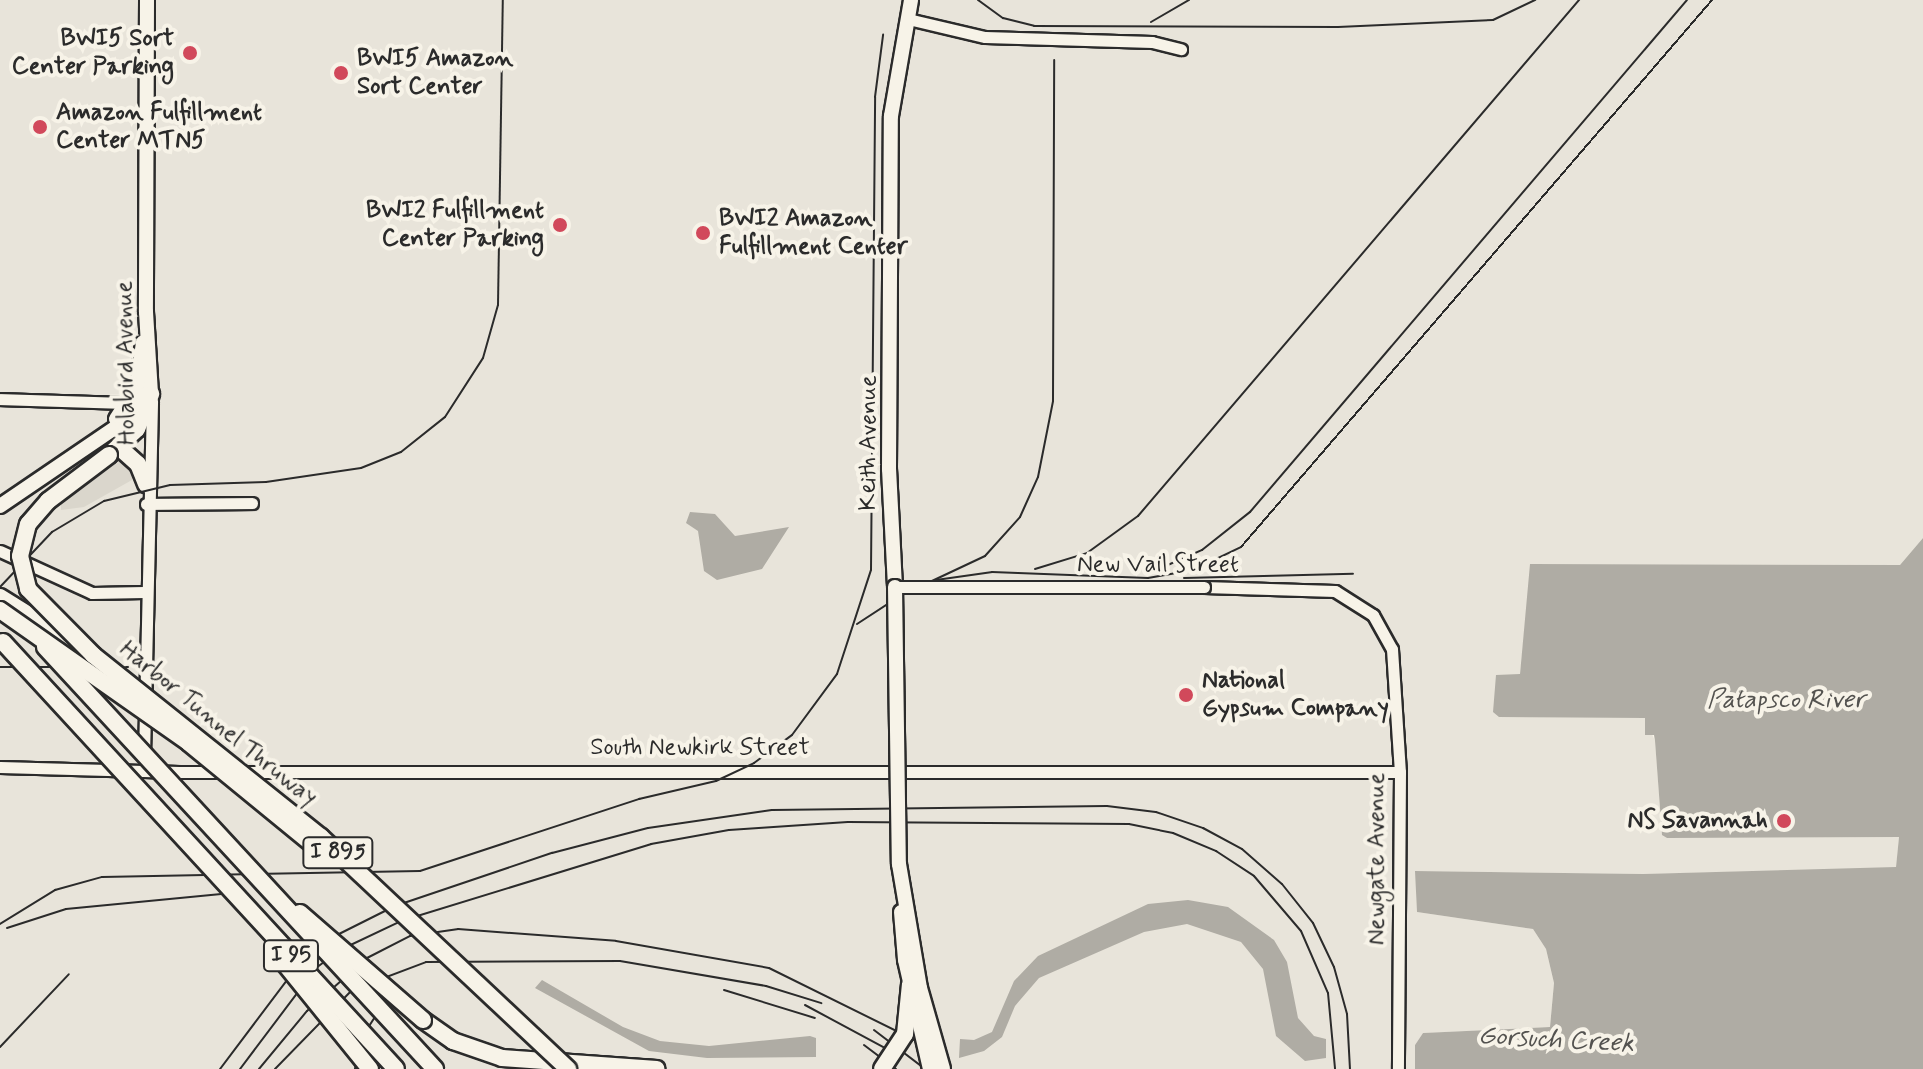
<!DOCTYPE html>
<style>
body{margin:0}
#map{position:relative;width:1923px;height:1069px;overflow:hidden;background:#f7f3e8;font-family:Mynerve,sans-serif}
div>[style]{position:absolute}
.built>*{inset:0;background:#e8e4da}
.green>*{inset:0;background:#dad6cc}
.water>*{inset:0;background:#afaca4}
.roads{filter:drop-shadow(2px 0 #2b2b2b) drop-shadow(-2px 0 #2b2b2b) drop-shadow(0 2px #2b2b2b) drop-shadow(0 -2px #2b2b2b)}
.minor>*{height:11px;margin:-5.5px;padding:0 5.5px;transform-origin:5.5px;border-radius:5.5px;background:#f7f3e8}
.major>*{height:14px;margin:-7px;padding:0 7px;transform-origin:7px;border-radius:7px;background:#f7f3e8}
.highway>*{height:16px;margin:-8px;padding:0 8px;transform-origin:8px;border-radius:8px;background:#f7f3e8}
.rail>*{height:2px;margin:-1px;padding:0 1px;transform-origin:1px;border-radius:1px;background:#2b2b2b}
.bridges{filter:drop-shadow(2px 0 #2b2b2b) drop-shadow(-2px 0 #2b2b2b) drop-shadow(0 2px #2b2b2b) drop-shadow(0 -2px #2b2b2b)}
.minor-bridge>*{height:11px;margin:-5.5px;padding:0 5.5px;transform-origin:5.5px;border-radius:5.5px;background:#f7f3e8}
.major-bridge>*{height:14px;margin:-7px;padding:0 7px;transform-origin:7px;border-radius:7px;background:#f7f3e8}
.highway-bridge>*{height:16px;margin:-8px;padding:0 8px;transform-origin:8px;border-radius:8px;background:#f7f3e8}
.dots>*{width:22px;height:22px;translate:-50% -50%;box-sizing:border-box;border:4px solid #f7f3e8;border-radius:50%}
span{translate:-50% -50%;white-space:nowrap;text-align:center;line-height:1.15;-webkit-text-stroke:8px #f7f3e8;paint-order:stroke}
.shield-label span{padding:2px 6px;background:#f7f3e8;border:2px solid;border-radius:6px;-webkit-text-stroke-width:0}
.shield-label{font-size:22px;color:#2b2b2b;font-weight:700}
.poi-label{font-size:24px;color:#2b2b2b;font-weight:700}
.right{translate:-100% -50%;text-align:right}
.left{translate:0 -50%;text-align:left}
.street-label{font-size:24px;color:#2b2b2b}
.water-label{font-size:26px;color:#53524f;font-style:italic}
</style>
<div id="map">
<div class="built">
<i style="clip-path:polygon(0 0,1923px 0,1923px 538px,1900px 565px,1531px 564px,1520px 674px,1499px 717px,1645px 718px,1655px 741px,1662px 834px,1667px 838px,1899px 837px,1896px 868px,1643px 874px,1416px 871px,1417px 912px,1533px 929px,1546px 949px,1554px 983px,1550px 1027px,1423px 1033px,1415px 1045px,1415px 1069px,0 1069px)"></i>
</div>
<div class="green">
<i style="clip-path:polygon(122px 455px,134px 472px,132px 480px,84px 507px,61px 510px,61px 502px,109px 460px)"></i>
</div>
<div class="water">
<i style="clip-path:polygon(690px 512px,715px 514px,735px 536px,789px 527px,762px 569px,717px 580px,704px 571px,698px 531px,686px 523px)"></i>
<i style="clip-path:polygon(1923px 538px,1923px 1069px,1415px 1069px,1415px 1045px,1423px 1033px,1550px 1027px,1554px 983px,1546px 949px,1533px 929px,1417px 912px,1415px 871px,1643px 874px,1896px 867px,1899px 837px,1667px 838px,1662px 835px,1655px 741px,1654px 735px,1645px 735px,1645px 718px,1499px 717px,1493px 712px,1496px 675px,1520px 674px,1530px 564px,1900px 565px)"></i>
<i style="clip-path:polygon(1188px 900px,1228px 907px,1274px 940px,1287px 962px,1298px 1018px,1314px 1036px,1326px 1039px,1326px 1058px,1305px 1061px,1276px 1036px,1263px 969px,1241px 942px,1187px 924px,1144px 932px,1039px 978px,1015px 1006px,1002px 1037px,984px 1051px,959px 1058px,960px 1039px,974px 1040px,992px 1032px,1014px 981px,1038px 956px,1148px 904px)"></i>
<i style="clip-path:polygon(542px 980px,623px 1027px,660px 1041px,709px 1046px,810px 1036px,816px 1038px,816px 1057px,707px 1058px,649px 1051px,535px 988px)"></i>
</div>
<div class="roads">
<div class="minor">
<i style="left:908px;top:19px;width:79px;rotate:13.2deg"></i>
<i style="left:985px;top:37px;width:167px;rotate:1.7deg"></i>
<i style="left:1152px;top:42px;width:30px;rotate:14deg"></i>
<i style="left:0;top:399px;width:128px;rotate:1.8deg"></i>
<i style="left:146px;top:504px;width:106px;rotate:-0.5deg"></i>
<i style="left:0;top:551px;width:101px;rotate:24.5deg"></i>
<i style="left:92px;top:593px;width:52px;rotate:-1.1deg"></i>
<i style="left:1204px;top:587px;width:131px;rotate:1.7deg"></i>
<i style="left:1335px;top:591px;width:45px;rotate:32.3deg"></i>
<i style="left:1373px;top:615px;width:39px;rotate:61deg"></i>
<i style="left:1392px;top:649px;width:123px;rotate:86.3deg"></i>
<i style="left:1400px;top:772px;width:297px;rotate:90.4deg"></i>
<i style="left:144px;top:756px;width:355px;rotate:-88.7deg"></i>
<i style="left:0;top:767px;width:179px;rotate:1.6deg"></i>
<i style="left:179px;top:772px;width:1221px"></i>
</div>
<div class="major">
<i style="left:147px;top:0;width:312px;rotate:90.2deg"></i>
<i style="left:146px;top:312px;width:82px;rotate:86.5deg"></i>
<i style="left:116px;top:419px;width:38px;rotate:-57deg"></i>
<i style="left:137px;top:387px;width:45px;rotate:-82.4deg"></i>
<i style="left:0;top:506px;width:148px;rotate:-34.2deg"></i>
<i style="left:122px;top:423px;width:38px;rotate:-50deg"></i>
<i style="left:895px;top:587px;width:118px;rotate:-92.9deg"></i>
<i style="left:889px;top:469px;width:353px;rotate:-89.7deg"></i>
<i style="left:891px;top:116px;width:118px;rotate:-80.2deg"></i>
</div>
<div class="highway">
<i style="left:120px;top:448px;width:24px;rotate:42deg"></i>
<i style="left:138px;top:464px;width:22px;rotate:68deg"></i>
<i style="left:109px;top:455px;width:38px;rotate:-43deg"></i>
<i style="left:137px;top:429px;width:38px;rotate:-68deg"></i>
<i style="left:0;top:597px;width:97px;rotate:31.9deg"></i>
<i style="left:423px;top:1020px;width:37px;rotate:35deg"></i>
<i style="left:453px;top:1041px;width:52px;rotate:19.1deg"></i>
<i style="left:502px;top:1058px;width:155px;rotate:4.1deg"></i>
</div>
</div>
<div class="rail">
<i style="left:978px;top:0;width:31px;rotate:36deg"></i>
<i style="left:1003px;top:18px;width:32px;rotate:14deg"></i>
<i style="left:1034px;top:26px;width:304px;rotate:0.2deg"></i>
<i style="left:1338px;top:27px;width:155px;rotate:-2.6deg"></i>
<i style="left:1493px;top:20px;width:47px;rotate:-25.5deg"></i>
<i style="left:1151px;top:22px;width:44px;rotate:-30.1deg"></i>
<i style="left:1161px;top:568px;width:45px;rotate:-23.7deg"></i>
<i style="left:1202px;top:550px;width:61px;rotate:-38.4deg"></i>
<i style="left:1250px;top:512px;width:673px;rotate:-49.52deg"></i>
<i style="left:1035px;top:569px;width:54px;rotate:-17.1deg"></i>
<i style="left:1087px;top:553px;width:63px;rotate:-36deg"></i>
<i style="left:1138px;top:516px;width:679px;rotate:-49.48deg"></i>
<i style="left:1184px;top:578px;width:169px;rotate:-1.4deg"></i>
<i style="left:936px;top:580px;width:57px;rotate:-8.1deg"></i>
<i style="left:992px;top:572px;width:156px;rotate:2.2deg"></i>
<i style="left:1148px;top:578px;width:46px;rotate:-10.1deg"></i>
<i style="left:1193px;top:570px;width:53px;rotate:-25.6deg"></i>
<i style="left:1241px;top:547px;width:722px;rotate:-49.27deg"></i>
<i style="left:0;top:587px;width:76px;rotate:-46.6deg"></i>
<i style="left:52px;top:532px;width:61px;rotate:-30.8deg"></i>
<i style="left:104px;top:501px;width:68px;rotate:-13.6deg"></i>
<i style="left:170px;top:485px;width:96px;rotate:-1.8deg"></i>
<i style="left:266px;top:482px;width:96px;rotate:-8.4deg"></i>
<i style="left:361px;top:468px;width:43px;rotate:-21.8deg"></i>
<i style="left:401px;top:452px;width:56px;rotate:-38.5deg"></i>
<i style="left:445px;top:417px;width:70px;rotate:-57.2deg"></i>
<i style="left:483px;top:358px;width:55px;rotate:-74.2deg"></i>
<i style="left:498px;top:305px;width:305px;rotate:-89.1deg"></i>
<i style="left:857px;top:624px;width:51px;rotate:-33.1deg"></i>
<i style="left:900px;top:596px;width:94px;rotate:-25.2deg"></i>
<i style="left:985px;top:556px;width:52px;rotate:-48.1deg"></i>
<i style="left:1020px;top:517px;width:44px;rotate:-65.8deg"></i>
<i style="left:1038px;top:477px;width:77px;rotate:-78.8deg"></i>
<i style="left:1053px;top:401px;width:341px;rotate:-89.8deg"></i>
<i style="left:0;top:667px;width:128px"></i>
<i style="left:0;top:924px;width:65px;rotate:-31.7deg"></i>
<i style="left:55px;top:890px;width:49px;rotate:-15.5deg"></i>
<i style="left:102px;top:877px;width:318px;rotate:-1.1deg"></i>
<i style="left:420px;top:871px;width:231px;rotate:-18.2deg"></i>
<i style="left:639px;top:799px;width:79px;rotate:-13.2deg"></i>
<i style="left:716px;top:781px;width:42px;rotate:-25.3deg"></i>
<i style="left:754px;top:763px;width:47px;rotate:-36.4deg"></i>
<i style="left:792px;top:735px;width:76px;rotate:-53.6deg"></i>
<i style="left:837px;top:674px;width:109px;rotate:-71.9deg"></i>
<i style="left:871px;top:570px;width:473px;rotate:-89.5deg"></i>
<i style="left:875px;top:97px;width:63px;rotate:-82.6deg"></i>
<i style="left:7px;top:928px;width:62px;rotate:-17.9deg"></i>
<i style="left:66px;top:909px;width:156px;rotate:-5.5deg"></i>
<i style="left:724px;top:990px;width:95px;rotate:17.1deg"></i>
<i style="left:805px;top:1005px;width:89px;rotate:28.3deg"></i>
<i style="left:874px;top:1030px;width:64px;rotate:37.4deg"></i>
<i style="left:864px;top:1045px;width:40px;rotate:37deg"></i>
<i style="left:0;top:1047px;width:100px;rotate:-46.6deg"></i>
<i style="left:220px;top:1069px;width:116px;rotate:-53deg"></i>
<i style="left:290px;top:976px;width:56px;rotate:-42.8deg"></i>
<i style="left:331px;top:938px;width:72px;rotate:-26.6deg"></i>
<i style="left:395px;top:906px;width:166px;rotate:-18.7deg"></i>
<i style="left:552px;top:853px;width:99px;rotate:-14.6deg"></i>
<i style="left:648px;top:828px;width:125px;rotate:-8.3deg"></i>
<i style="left:772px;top:810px;width:335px;rotate:-0.7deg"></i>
<i style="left:1107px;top:806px;width:49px;rotate:7deg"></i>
<i style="left:1156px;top:812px;width:50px;rotate:18.8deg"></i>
<i style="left:1203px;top:828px;width:44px;rotate:28.3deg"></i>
<i style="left:1242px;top:849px;width:53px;rotate:41.2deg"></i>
<i style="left:1282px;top:884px;width:50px;rotate:51.5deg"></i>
<i style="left:1313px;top:923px;width:49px;rotate:64.5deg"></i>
<i style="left:1334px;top:967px;width:49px;rotate:74.5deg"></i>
<i style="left:1347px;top:1014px;width:55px;rotate:86.9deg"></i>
<i style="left:240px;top:1069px;width:126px;rotate:-53deg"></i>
<i style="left:316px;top:968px;width:30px;rotate:-37deg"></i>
<i style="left:340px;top:950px;width:68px;rotate:-25.4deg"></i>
<i style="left:401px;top:921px;width:262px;rotate:-17.1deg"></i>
<i style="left:651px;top:844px;width:79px;rotate:-10.2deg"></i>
<i style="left:729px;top:830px;width:119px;rotate:-3.8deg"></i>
<i style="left:848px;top:822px;width:281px;rotate:0.4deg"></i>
<i style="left:1129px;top:824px;width:45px;rotate:11.6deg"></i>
<i style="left:1173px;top:833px;width:47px;rotate:22.7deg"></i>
<i style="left:1216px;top:851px;width:45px;rotate:33.3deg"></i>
<i style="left:1254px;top:876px;width:72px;rotate:49.5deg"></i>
<i style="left:1301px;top:931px;width:68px;rotate:66.5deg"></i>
<i style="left:1328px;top:993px;width:76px;rotate:84.7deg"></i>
<i style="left:259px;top:1069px;width:75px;rotate:-50.4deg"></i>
<i style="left:307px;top:1011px;width:80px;rotate:-41.5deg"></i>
<i style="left:367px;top:958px;width:48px;rotate:-27.1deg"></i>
<i style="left:410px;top:936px;width:49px;rotate:-8.3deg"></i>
<i style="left:458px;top:929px;width:158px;rotate:4.3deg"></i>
<i style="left:616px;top:941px;width:155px;rotate:10deg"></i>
<i style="left:769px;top:968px;width:167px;rotate:26.3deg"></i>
<i style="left:919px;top:1042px;width:40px;rotate:43deg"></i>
<i style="left:275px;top:1069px;width:110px;rotate:-45.7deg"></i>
<i style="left:352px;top:990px;width:79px;rotate:-20.7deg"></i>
<i style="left:426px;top:962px;width:194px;rotate:-0.3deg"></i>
<i style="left:620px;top:961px;width:148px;rotate:9.7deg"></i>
<i style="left:766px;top:986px;width:58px;rotate:17.2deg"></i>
<i style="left:355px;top:1069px;width:29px;rotate:-80deg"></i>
<i style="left:360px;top:1040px;width:31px;rotate:-57deg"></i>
</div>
<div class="bridges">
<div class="minor-bridge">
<i style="left:895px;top:587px;width:309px"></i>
</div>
<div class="major-bridge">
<i style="left:895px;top:587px;width:277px;rotate:89.2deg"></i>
<i style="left:899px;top:864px;width:126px;rotate:80.4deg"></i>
<i style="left:920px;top:988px;width:84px;rotate:74.1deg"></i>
<i style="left:901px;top:912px;width:48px;rotate:85.2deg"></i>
<i style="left:905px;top:960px;width:112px;rotate:77.1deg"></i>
</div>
<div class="highway-bridge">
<i style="left:109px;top:455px;width:76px;rotate:143deg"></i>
<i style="left:48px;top:501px;width:30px;rotate:131deg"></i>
<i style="left:28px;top:524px;width:33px;rotate:104deg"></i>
<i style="left:20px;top:556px;width:34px;rotate:76deg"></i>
<i style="left:28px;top:589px;width:93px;rotate:45.4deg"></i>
<i style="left:93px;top:655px;width:292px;rotate:38.6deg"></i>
<i style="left:321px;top:837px;width:339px;rotate:43.2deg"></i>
<i style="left:0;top:610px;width:231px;rotate:35.1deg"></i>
<i style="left:189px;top:743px;width:163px;rotate:39.3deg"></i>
<i style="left:3px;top:642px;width:580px;rotate:47.37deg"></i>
<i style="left:45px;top:647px;width:575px;rotate:47.26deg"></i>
<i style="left:300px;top:913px;width:163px;rotate:41deg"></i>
<i style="left:285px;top:964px;width:135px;rotate:51deg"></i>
<i style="left:882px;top:1069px;width:42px;rotate:-56.7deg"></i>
<i style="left:905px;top:1034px;width:50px;rotate:-84.3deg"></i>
</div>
</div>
<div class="dots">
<i style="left:190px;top:53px;background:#d1495b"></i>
<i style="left:341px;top:73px;background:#d1495b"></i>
<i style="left:40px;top:127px;background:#d1495b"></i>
<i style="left:560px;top:225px;background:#d1495b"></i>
<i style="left:703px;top:233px;background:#d1495b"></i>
<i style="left:1186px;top:695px;background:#d1495b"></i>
<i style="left:1784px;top:821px;background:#d1495b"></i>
</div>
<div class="shield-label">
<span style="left:338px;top:853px">I 895</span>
<span style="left:291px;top:956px">I 95</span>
</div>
<div class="poi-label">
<span class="right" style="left:174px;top:53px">BWI5 Sort<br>Center Parking</span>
<span class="left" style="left:357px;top:73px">BWI5 Amazon<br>Sort Center</span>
<span class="left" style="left:56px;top:127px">Amazon Fulfillment<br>Center MTN5</span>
<span class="right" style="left:544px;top:225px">BWI2 Fulfillment<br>Center Parking</span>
<span class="left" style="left:719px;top:233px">BWI2 Amazon<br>Fulfillment Center</span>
<span class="left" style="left:1202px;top:695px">National<br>Gypsum Company</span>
<span class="right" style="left:1768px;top:821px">NS Savannah</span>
</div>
<div class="street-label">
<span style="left:126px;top:363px;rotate:-91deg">Holabird Avenue</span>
<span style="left:869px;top:443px;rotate:-90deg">Keith Avenue</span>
<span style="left:1158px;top:565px">New Vail Street</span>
<span style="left:218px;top:724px;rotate:39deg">Harbor Tunnel Thruway</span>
<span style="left:700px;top:748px">South Newkirk Street</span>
<span style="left:1377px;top:859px;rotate:-90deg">Newgate Avenue</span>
</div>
<div class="water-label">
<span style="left:1786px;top:701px">Patapsco River</span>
<span style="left:1556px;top:1041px;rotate:3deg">Gorsuch Creek</span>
</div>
</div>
